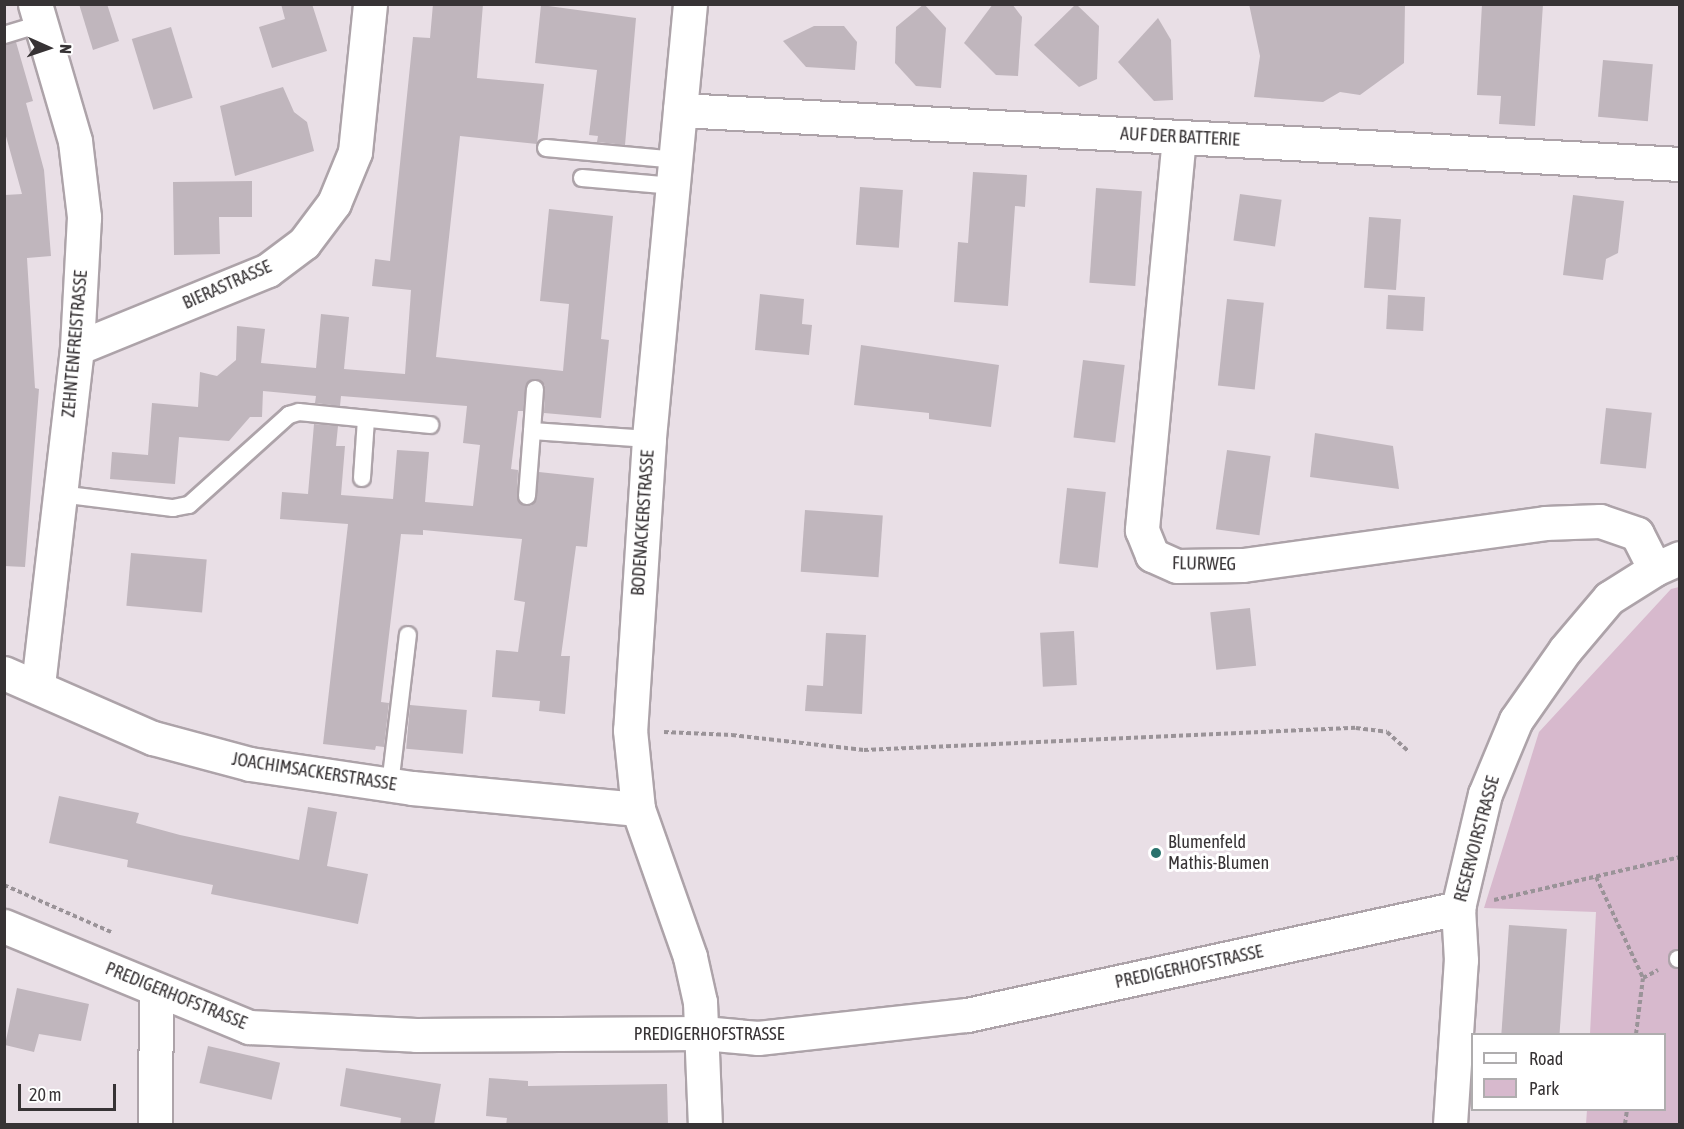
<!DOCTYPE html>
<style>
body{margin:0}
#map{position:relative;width:1684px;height:1129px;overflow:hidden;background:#e9dfe6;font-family:"Asap Condensed",sans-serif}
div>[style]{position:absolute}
.green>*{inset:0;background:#d7b9cd}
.building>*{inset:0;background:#c0b6bd;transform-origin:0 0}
.path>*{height:4px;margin-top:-2px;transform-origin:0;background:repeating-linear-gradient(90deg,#9a9398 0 4.5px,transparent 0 7.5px)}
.roads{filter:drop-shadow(2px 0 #ada3a9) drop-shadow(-2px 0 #ada3a9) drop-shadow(0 2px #ada3a9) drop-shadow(0 -2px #ada3a9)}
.service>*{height:16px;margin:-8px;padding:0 8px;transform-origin:8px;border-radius:8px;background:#fff}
.minor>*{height:33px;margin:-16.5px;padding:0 16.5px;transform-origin:16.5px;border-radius:16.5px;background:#fff}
.dots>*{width:16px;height:16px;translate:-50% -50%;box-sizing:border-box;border:3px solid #fff;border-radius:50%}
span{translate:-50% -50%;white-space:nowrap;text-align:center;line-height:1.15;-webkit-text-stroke:6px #fff;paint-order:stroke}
.street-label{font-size:18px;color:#373335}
.poi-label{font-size:18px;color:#373335}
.left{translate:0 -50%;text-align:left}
.frame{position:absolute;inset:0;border:6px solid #373335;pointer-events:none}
.legend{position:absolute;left:1471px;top:1033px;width:195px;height:78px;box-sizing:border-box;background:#fff;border:2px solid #afadae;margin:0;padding:8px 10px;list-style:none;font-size:18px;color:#373335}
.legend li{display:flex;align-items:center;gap:12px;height:30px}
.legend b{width:30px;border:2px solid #afadae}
.north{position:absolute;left:18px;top:18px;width:60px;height:60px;-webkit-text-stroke:4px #fff;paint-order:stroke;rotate:93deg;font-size:16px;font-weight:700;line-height:24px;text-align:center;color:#373335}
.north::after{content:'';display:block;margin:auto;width:21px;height:27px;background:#373335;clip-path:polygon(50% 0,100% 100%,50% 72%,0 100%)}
.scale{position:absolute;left:18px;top:1084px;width:98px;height:27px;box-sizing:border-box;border:3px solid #373335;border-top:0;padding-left:8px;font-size:18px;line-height:21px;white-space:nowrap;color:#373335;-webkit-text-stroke:4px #fff;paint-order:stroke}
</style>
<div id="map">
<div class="green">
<i style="clip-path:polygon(1679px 587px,1679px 1124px,1586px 1124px,1587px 1110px,1664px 1110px,1664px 1034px,1590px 1034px,1596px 912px,1484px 908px,1539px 732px,1671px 589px)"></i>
</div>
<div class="building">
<i style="clip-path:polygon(79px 4px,107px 4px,119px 41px,93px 50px)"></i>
<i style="clip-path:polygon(281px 4px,312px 4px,327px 51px,272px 68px,259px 27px,285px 19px)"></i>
<i style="clip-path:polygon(433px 4px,483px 4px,477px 78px,544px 84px,537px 144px,460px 136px,436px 357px,563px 371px,569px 304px,540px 301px,549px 209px,613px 216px,601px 339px,609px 340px,601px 418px,544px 413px,545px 385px,536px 379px,526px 384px,523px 411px,518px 411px,511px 469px,518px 470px,517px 495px,521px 504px,531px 506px,536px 501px,539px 472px,594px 478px,587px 547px,576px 546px,561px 656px,570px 656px,565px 714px,539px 711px,540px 701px,492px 697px,496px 650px,518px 652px,525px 602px,514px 600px,522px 539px,423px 530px,423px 535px,401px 534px,381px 702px,389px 703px,384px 747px,376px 746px,375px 750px,323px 744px,348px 524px,280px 519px,282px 492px,308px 494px,314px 424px,338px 426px,336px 446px,345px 446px,341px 495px,393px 499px,397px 450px,429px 452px,425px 502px,473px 506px,480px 445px,463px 443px,467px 406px,341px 396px,340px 406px,315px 403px,316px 396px,263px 391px,262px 417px,250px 417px,229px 441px,179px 437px,175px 484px,110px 479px,112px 452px,148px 455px,152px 403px,198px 407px,200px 372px,217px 376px,236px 360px,237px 326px,265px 329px,261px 363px,316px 368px,321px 314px,349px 317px,344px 369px,405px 374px,411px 290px,372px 286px,375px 259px,390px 261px,413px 37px,430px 38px)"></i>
<i style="clip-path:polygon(924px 4px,946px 28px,941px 88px,916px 86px,895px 63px,896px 27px)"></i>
<i style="clip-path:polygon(993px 4px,1012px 4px,1022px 17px,1018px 76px,996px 75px,964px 43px)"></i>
<i style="clip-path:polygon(1076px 4px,1099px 26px,1097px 79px,1079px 87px,1034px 45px)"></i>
<i style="clip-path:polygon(1249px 4px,1405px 4px,1404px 63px,1360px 95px,1340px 92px,1323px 102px,1254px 97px,1260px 56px)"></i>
<i style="clip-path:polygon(1482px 4px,1543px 4px,1535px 126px,1499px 124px,1501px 96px,1477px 95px)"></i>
<i style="clip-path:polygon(541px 5px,636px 18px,625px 145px,597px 142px,598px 136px,589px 135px,597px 70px,535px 63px)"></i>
<i style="clip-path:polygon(1158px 18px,1171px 40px,1173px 100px,1154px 101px,1118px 62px)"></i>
<i style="clip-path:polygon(814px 26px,844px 26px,857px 42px,855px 70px,806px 67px,783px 41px)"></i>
<i style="left:171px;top:27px;width:74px;height:41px;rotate:73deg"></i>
<i style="clip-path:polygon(16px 42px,33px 101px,26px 103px,44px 170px,51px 256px,27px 258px,35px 388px,39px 389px,25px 567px,4px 566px,5px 195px,22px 194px,4px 129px,4px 45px)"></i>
<i style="left:1603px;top:60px;width:50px;height:57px;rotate:5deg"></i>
<i style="clip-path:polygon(283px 87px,294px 112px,307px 122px,314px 151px,235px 176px,220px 106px)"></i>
<i style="clip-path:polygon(973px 172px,1027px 175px,1025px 207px,1015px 206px,1008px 306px,954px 302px,958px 242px,968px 243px)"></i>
<i style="clip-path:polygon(252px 181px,252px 217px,219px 217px,220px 254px,174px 255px,173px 182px)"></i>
<i style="left:860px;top:187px;width:43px;height:58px;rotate:4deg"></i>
<i style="left:1096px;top:188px;width:46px;height:95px;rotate:4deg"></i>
<i style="left:1240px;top:194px;width:42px;height:47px;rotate:8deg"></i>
<i style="clip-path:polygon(1573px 195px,1624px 201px,1618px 253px,1606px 259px,1603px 280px,1563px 275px)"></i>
<i style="left:1369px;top:217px;width:32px;height:71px;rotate:4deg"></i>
<i style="clip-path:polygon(760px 294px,804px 299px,802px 324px,812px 325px,809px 355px,755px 350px)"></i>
<i style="left:1388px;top:295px;width:37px;height:34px;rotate:3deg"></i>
<i style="left:1227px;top:299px;width:37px;height:87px;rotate:6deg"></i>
<i style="clip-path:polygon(861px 345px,999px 365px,991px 427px,929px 419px,929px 413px,854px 405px)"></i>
<i style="left:1083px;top:360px;width:42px;height:78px;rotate:7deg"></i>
<i style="left:1606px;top:408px;width:46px;height:56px;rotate:6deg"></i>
<i style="clip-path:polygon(1315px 433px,1393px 446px,1399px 489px,1310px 477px)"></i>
<i style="left:1227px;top:450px;width:44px;height:80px;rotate:8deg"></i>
<i style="left:1067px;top:488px;width:39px;height:76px;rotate:6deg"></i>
<i style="left:805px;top:510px;width:78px;height:62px;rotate:4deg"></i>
<i style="left:131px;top:553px;width:76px;height:53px;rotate:5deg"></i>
<i style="left:1250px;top:608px;width:58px;height:40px;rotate:84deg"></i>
<i style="left:1074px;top:631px;width:54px;height:34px;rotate:87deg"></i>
<i style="clip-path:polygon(826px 633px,866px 635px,862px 714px,805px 711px,807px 685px,823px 686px)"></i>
<i style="left:410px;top:705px;width:57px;height:44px;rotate:5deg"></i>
<i style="clip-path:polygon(59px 796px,139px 813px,136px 823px,180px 835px,299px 860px,308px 807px,337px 812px,327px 866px,368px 874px,358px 924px,211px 894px,213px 885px,127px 867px,128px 860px,49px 843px)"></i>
<i style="left:1509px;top:925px;width:58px;height:110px;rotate:4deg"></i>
<i style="clip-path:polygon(17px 988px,89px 1004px,81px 1041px,39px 1034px,34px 1052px,5px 1045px)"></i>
<i style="left:208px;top:1046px;width:74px;height:38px;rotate:13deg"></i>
<i style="clip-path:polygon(346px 1068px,441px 1084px,434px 1125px,400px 1125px,401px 1118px,340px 1106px)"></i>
<i style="clip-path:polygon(489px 1078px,528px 1081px,528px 1086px,667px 1084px,668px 1125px,506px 1125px,507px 1118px,486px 1116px)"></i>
</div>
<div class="path">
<i style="left:664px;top:732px;width:68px;rotate:2.5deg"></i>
<i style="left:732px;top:735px;width:133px;rotate:6.5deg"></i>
<i style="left:864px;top:750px;width:492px;rotate:-2.6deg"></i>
<i style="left:1356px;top:728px;width:31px;rotate:7deg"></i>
<i style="left:1387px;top:732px;width:30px;rotate:42deg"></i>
<i style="left:1596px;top:877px;width:111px;rotate:65deg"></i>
<i style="left:4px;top:885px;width:117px;rotate:23.7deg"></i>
<i style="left:1494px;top:900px;width:191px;rotate:-13deg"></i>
<i style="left:1636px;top:1034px;width:56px;rotate:-82.9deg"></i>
<i style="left:1643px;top:978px;width:17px;rotate:-28deg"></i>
<i style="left:1625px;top:1124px;width:14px;rotate:-82deg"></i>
</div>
<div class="roads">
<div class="service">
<i style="left:4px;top:35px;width:39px;rotate:-17deg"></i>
<i style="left:546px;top:148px;width:132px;rotate:5.2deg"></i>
<i style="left:582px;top:178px;width:92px;rotate:5deg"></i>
<i style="left:535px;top:389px;width:42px;rotate:94.1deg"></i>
<i style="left:532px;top:431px;width:117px;rotate:3.9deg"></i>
<i style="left:362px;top:478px;width:59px;rotate:-86.1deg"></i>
<i style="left:60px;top:494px;width:114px;rotate:7.1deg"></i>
<i style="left:173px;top:508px;width:16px;rotate:-11deg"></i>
<i style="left:189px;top:505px;width:135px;rotate:-42deg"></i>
<i style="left:289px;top:415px;width:10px;rotate:-17deg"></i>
<i style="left:299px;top:412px;width:132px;rotate:5.7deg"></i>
<i style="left:527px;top:496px;width:65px;rotate:-85.6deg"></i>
<i style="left:390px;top:785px;width:151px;rotate:-83.2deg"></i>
<i style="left:1678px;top:959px;width:2px"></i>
</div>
<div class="minor">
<i style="left:35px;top:4px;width:143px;rotate:73.7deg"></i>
<i style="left:75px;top:141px;width:77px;rotate:83.2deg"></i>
<i style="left:84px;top:217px;width:131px;rotate:93.1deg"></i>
<i style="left:77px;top:348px;width:341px;rotate:96.6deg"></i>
<i style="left:690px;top:4px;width:437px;rotate:95.4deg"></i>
<i style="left:649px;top:439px;width:292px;rotate:93.7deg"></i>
<i style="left:630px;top:730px;width:79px;rotate:84.2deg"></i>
<i style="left:638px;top:809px;width:157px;rotate:70.6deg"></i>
<i style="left:690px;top:957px;width:46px;rotate:77.5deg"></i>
<i style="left:700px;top:1002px;width:122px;rotate:87.7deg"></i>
<i style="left:680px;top:110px;width:1001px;rotate:3.09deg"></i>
<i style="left:1179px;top:137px;width:395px;rotate:95.4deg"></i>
<i style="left:1142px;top:530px;width:27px;rotate:68deg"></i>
<i style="left:1152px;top:555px;width:27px;rotate:24deg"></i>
<i style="left:1177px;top:566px;width:66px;rotate:-0.9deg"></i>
<i style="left:1243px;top:565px;width:305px;rotate:-7.9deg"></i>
<i style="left:1545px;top:523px;width:55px;rotate:-2.1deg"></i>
<i style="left:1600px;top:521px;width:39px;rotate:19deg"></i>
<i style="left:1637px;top:534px;width:39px;rotate:63deg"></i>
<i style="left:77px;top:348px;width:206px;rotate:-22.2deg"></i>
<i style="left:268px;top:270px;width:45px;rotate:-36.9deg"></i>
<i style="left:304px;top:243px;width:50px;rotate:-53.1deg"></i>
<i style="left:334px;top:203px;width:55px;rotate:-67.6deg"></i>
<i style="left:355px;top:152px;width:149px;rotate:-84.2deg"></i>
<i style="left:4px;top:673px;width:163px;rotate:23.6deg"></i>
<i style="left:153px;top:738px;width:100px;rotate:15deg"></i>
<i style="left:250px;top:764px;width:164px;rotate:8.4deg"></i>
<i style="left:412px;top:788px;width:227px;rotate:5.3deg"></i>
<i style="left:4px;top:926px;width:265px;rotate:22.4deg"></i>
<i style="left:249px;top:1027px;width:167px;rotate:2.7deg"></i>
<i style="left:416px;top:1035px;width:287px;rotate:-0.4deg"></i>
<i style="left:703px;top:1033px;width:55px;rotate:5.2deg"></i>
<i style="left:758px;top:1038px;width:210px;rotate:-6.3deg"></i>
<i style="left:967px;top:1015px;width:503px;rotate:-12.29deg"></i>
<i style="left:155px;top:1124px;width:134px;rotate:-89.6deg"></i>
<i style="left:1450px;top:1124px;width:164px;rotate:-86.2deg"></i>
<i style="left:1461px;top:960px;width:52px;rotate:-93.3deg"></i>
<i style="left:1458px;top:908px;width:117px;rotate:-76.7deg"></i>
<i style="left:1485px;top:794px;width:80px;rotate:-67.3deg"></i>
<i style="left:1516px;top:720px;width:85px;rotate:-55deg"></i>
<i style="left:1565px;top:650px;width:68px;rotate:-49.8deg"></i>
<i style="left:1609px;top:598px;width:54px;rotate:-32.2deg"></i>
<i style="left:1655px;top:569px;width:27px;rotate:-24deg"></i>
</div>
</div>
<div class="dots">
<i style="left:1156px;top:853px;background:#29726d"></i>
</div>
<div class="street-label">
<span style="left:1180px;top:137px;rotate:3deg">AUF DER BATTERIE</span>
<span style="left:227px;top:285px;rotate:-24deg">BIERASTRASSE</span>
<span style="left:75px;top:344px;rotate:-85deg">ZEHNTENFREISTRASSE</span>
<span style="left:643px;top:523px;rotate:-86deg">BODENACKERSTRASSE</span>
<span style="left:1204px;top:564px;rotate:1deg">FLURWEG</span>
<span style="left:314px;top:772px;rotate:9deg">JOACHIMSACKERSTRASSE</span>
<span style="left:1477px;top:839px;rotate:-75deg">RESERVOIRSTRASSE</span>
<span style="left:1189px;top:967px;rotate:-12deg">PREDIGERHOFSTRASSE</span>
<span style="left:176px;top:996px;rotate:22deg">PREDIGERHOFSTRASSE</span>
<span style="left:709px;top:1034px">PREDIGERHOFSTRASSE</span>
</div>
<div class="poi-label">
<span class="left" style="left:1168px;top:853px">Blumenfeld<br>Mathis-Blumen</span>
</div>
<div class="frame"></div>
<ul class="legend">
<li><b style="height:8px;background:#fff"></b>Road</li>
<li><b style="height:16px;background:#d7b9cd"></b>Park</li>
</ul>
<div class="north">N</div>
<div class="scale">20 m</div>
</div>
